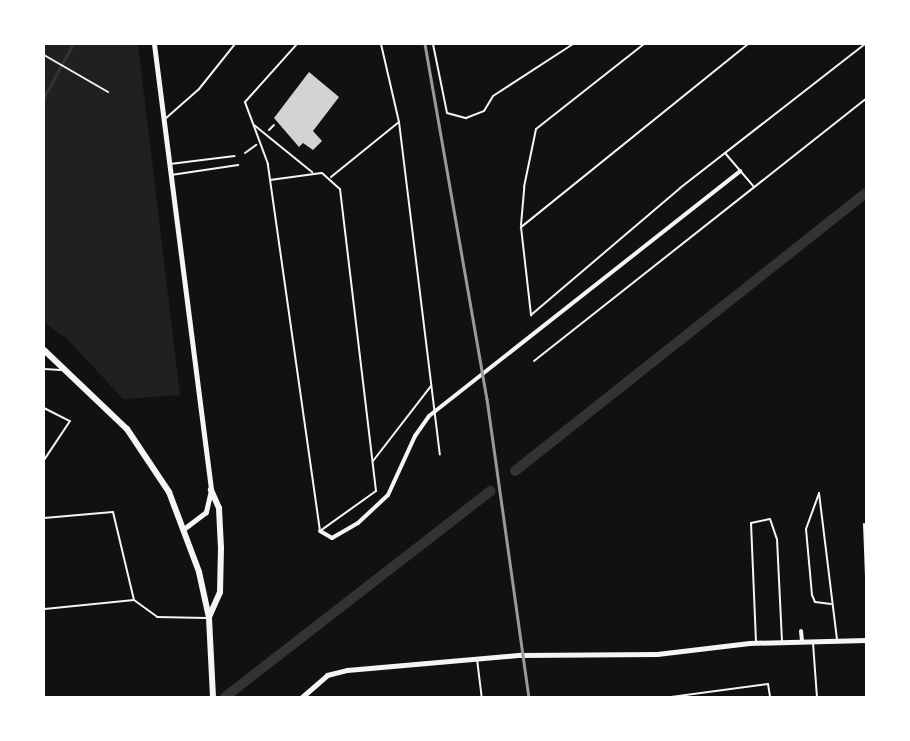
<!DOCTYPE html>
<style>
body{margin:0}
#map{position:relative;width:910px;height:741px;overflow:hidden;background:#111;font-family:"Alegreya Sans",sans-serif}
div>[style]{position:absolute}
.green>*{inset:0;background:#202020}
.stream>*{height:2.5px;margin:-1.25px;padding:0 1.25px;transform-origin:1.25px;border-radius:1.25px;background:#333}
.canal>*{height:10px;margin:-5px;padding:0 5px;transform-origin:5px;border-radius:5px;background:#333}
.building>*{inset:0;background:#d3d3d3}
.path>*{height:2px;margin:-1px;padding:0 1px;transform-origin:1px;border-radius:1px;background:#f5f5f5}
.service>*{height:2px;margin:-1px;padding:0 1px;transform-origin:1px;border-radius:1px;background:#f5f5f5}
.minor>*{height:4px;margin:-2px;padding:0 2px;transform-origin:2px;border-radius:2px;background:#f5f5f5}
.tertiary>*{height:5px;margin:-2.5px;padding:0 2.5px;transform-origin:2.5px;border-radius:2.5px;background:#f5f5f5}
.primary>*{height:6px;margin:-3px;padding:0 3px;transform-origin:3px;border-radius:3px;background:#f5f5f5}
.rail>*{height:2.5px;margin:-1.25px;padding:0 1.25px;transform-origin:1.25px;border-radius:1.25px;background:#9a9a9a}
span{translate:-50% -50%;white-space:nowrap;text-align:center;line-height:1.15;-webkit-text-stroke:4.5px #fff;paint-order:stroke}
.frame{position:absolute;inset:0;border:45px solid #fff;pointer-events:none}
</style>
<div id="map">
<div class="green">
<i style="clip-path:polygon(44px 44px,138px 44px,180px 395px,123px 399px,67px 339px,44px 322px)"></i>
</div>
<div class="stream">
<i style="left:44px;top:97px;width:60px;rotate:-61.3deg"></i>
</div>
<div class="canal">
<i style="left:515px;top:471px;width:448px;rotate:-38.4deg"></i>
<i style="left:225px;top:697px;width:336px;rotate:-37.8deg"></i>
</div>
<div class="building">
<i style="clip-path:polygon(309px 72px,339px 97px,313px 131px,322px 141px,313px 150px,303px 143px,299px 147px,274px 118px)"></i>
</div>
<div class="path">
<i style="left:44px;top:55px;width:74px;rotate:30deg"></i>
<i style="left:269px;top:130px;width:7px;rotate:-45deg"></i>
<i style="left:245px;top:153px;width:14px;rotate:-36deg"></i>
</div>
<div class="service">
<i style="left:381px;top:44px;width:80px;rotate:77deg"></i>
<i style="left:399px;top:122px;width:335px;rotate:83deg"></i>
<i style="left:433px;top:44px;width:70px;rotate:78.5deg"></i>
<i style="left:447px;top:113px;width:20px;rotate:15deg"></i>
<i style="left:466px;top:118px;width:19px;rotate:-21deg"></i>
<i style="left:484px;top:111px;width:17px;rotate:-59deg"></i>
<i style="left:493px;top:96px;width:95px;rotate:-33deg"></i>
<i style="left:748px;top:44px;width:292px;rotate:141.1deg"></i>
<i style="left:521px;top:227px;width:89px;rotate:83.5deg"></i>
<i style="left:531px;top:315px;width:196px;rotate:-40.4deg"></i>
<i style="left:680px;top:188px;width:234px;rotate:-37.9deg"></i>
<i style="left:165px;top:119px;width:45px;rotate:-41.4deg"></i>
<i style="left:199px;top:89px;width:58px;rotate:-51.3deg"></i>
<i style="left:254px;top:125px;width:75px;rotate:39deg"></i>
<i style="left:725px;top:153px;width:45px;rotate:49.5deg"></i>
<i style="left:170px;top:164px;width:65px;rotate:-7deg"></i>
<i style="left:171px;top:175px;width:68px;rotate:-8.5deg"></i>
<i style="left:331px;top:177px;width:87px;rotate:-39deg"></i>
<i style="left:270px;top:180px;width:52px;rotate:-7.7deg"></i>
<i style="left:322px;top:173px;width:24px;rotate:42deg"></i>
<i style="left:340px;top:189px;width:304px;rotate:83.2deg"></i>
<i style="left:376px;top:491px;width:69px;rotate:144.5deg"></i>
<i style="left:320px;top:531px;width:371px;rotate:-98.1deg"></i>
<i style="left:268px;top:164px;width:66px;rotate:-110.4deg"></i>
<i style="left:245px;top:102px;width:78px;rotate:-48.1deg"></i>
<i style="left:521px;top:225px;width:38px;rotate:-85deg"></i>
<i style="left:524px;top:187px;width:59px;rotate:-78.3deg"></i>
<i style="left:536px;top:129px;width:137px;rotate:-38.2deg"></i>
<i style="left:534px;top:361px;width:423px;rotate:-38.3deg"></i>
<i style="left:44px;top:369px;width:17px;rotate:3deg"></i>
<i style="left:44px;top:408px;width:29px;rotate:27deg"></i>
<i style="left:70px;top:421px;width:47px;rotate:123.7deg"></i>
<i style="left:373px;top:461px;width:95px;rotate:-52.3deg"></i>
<i style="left:44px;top:518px;width:69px;rotate:-5deg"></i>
<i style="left:113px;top:512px;width:90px;rotate:76.6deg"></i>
<i style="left:134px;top:600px;width:90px;rotate:174.3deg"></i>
<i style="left:864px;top:524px;width:52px;rotate:87.8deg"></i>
<i style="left:134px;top:600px;width:29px;rotate:36deg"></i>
<i style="left:157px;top:617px;width:49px;rotate:1.2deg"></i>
<i style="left:831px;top:604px;width:16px;rotate:-173deg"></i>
<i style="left:815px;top:602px;width:8px;rotate:-113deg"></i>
<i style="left:812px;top:595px;width:66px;rotate:-95.2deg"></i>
<i style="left:806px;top:529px;width:38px;rotate:-70deg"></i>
<i style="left:819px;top:493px;width:148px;rotate:83deg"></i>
<i style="left:756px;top:642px;width:119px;rotate:-92.4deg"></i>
<i style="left:751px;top:523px;width:19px;rotate:-12deg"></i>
<i style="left:770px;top:519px;width:21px;rotate:71deg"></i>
<i style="left:777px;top:539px;width:103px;rotate:87.2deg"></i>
<i style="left:813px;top:643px;width:54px;rotate:85.8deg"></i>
<i style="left:477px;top:659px;width:38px;rotate:83deg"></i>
<i style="left:671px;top:697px;width:98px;rotate:-7.6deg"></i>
<i style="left:768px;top:684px;width:13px;rotate:81deg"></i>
</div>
<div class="minor">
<i style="left:320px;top:531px;width:14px;rotate:30deg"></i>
<i style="left:332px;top:538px;width:30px;rotate:-30deg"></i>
<i style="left:358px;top:523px;width:41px;rotate:-43deg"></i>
<i style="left:388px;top:495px;width:65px;rotate:-65.4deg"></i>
<i style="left:415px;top:436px;width:24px;rotate:-55deg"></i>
<i style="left:429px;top:416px;width:396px;rotate:-38.2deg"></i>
<i style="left:801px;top:631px;width:10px;rotate:84deg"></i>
</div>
<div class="tertiary">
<i style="left:154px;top:44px;width:450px;rotate:82.7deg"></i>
<i style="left:211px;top:490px;width:23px;rotate:103deg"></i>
<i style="left:206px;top:512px;width:26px;rotate:143deg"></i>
<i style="left:302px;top:697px;width:33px;rotate:-41deg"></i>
<i style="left:327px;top:675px;width:21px;rotate:-14deg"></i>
<i style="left:347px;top:670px;width:174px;rotate:-5deg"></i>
<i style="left:520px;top:655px;width:137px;rotate:-0.4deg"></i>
<i style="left:657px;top:654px;width:93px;rotate:-6.8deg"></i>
<i style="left:749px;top:643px;width:117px;rotate:-1.5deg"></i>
</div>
<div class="primary">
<i style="left:44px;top:350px;width:115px;rotate:43.6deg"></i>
<i style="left:127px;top:429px;width:76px;rotate:56.3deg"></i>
<i style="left:169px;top:492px;width:85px;rotate:69.4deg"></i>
<i style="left:199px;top:572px;width:47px;rotate:77.7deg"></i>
<i style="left:209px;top:618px;width:79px;rotate:87.1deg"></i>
<i style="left:209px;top:617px;width:27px;rotate:-66deg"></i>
<i style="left:220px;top:592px;width:44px;rotate:-88.7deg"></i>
<i style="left:221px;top:548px;width:40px;rotate:-92.9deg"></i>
<i style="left:219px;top:508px;width:20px;rotate:-114deg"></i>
</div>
<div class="rail">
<i style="left:425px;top:44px;width:360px;rotate:80.1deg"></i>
<i style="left:487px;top:399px;width:301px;rotate:82deg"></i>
</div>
<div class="frame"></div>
</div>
